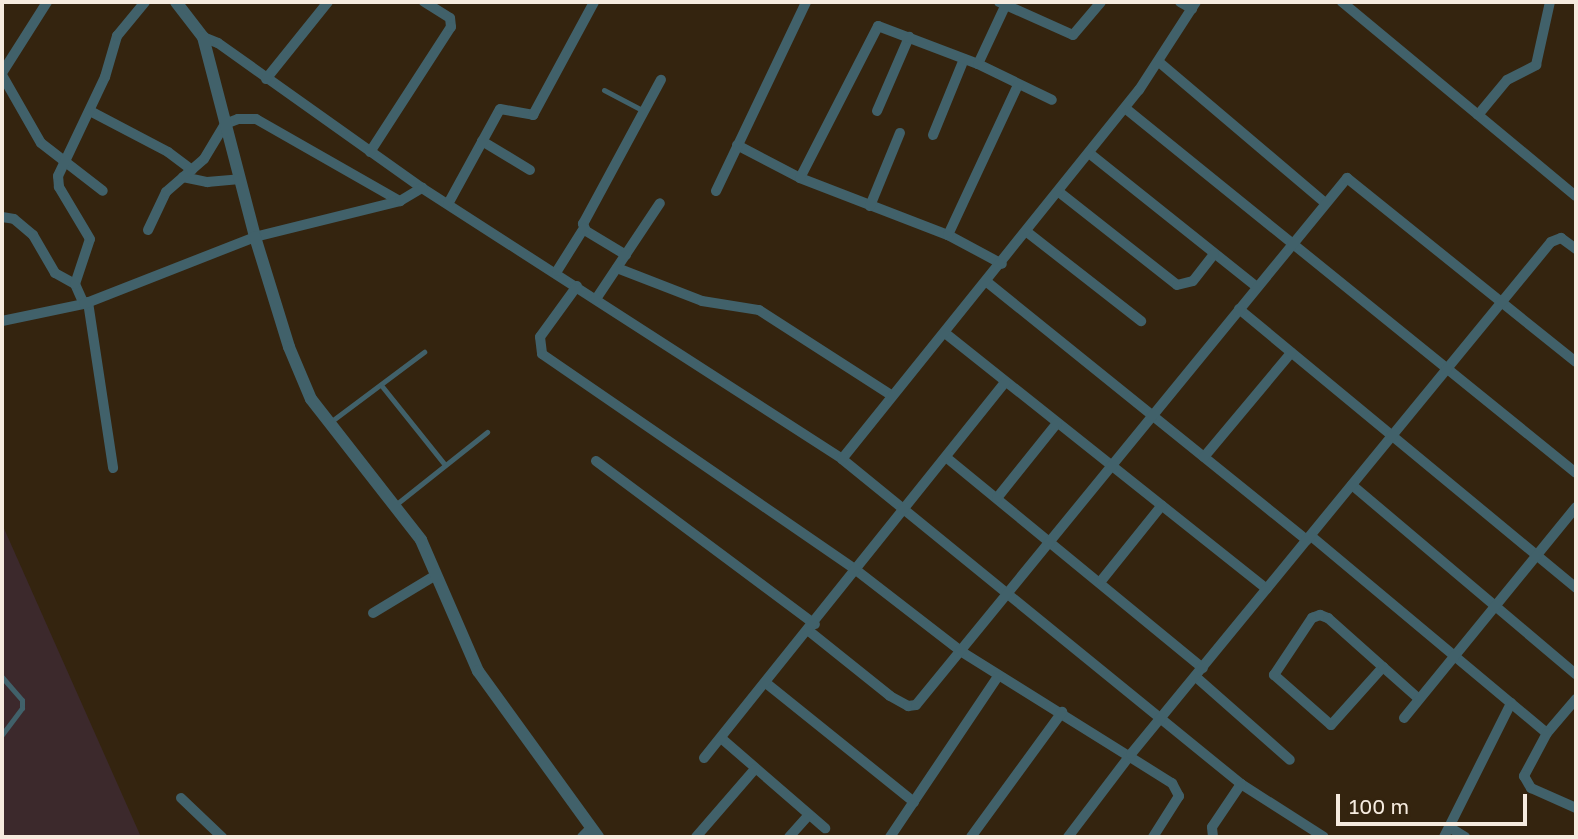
<!DOCTYPE html>
<style>
body{margin:0}
#map{position:relative;width:1578px;height:839px;overflow:hidden;background:#34240f;font-family:"Golos Text",sans-serif}
div>[style]{position:absolute}
.industrial>*{inset:0;background:#3c292c}
.service>*{height:5px;margin:-2.5px;padding:0 2.5px;transform-origin:2.5px;border-radius:2.5px;background:#41616a}
.minor>*{height:10px;margin:-5px;padding:0 5px;transform-origin:5px;border-radius:5px;background:#41616a}
.tertiary>*{height:12px;margin:-6px;padding:0 6px;transform-origin:6px;border-radius:6px;background:#41616a}
span{translate:-50% -50%;white-space:nowrap;text-align:center;line-height:1.15;-webkit-text-stroke:5px #34240f;paint-order:stroke}
.frame{position:absolute;inset:0;border:4px solid #f6ebdf;pointer-events:none}
.scale{position:absolute;left:1336px;top:794px;width:191px;height:32px;box-sizing:border-box;border:4px solid #f6ebdf;border-top:0;padding-left:9px;font-size:21px;line-height:24px;white-space:nowrap;color:#f6ebdf;-webkit-text-stroke:5px #34240f;paint-order:stroke}
</style>
<div id="map">
<div class="industrial">
<i style="clip-path:polygon(2px 524px,141px 837px,2px 837px)"></i>
</div>
<div class="service">
<i style="left:604px;top:90px;width:45px;rotate:27.7deg"></i>
<i style="left:381px;top:385px;width:102px;rotate:51.3deg"></i>
<i style="left:329px;top:423px;width:119px;rotate:-36.8deg"></i>
<i style="left:394px;top:506px;width:119px;rotate:-38.5deg"></i>
<i style="left:2px;top:677px;width:30px;rotate:49deg"></i>
<i style="left:22px;top:700px;width:8px;rotate:90deg"></i>
<i style="left:22px;top:708px;width:34px;rotate:127deg"></i>
</div>
<div class="minor">
<i style="left:999px;top:2px;width:81px;rotate:24deg"></i>
<i style="left:1073px;top:35px;width:43px;rotate:-49.7deg"></i>
<i style="left:1180px;top:2px;width:14px;rotate:30deg"></i>
<i style="left:1342px;top:2px;width:304px;rotate:39.7deg"></i>
<i style="left:203px;top:37px;width:16px;rotate:22deg"></i>
<i style="left:218px;top:43px;width:250px;rotate:35.4deg"></i>
<i style="left:422px;top:188px;width:500px;rotate:32.8deg"></i>
<i style="left:842px;top:459px;width:515px;rotate:39.16deg"></i>
<i style="left:1241px;top:784px;width:98px;rotate:32.6deg"></i>
<i style="left:1159px;top:62px;width:218px;rotate:40.3deg"></i>
<i style="left:978px;top:64px;width:68px;rotate:-64.9deg"></i>
<i style="left:2px;top:73px;width:84px;rotate:-57.6deg"></i>
<i style="left:2px;top:75px;width:78px;rotate:60.2deg"></i>
<i style="left:41px;top:143px;width:78px;rotate:37.7deg"></i>
<i style="left:266px;top:79px;width:99px;rotate:-51.2deg"></i>
<i style="left:1125px;top:108px;width:580px;rotate:38.98deg"></i>
<i style="left:90px;top:111px;width:88px;rotate:27.7deg"></i>
<i style="left:168px;top:152px;width:30px;rotate:37deg"></i>
<i style="left:877px;top:111px;width:81px;rotate:-66.6deg"></i>
<i style="left:1478px;top:115px;width:45px;rotate:-50.4deg"></i>
<i style="left:1507px;top:80px;width:33px;rotate:-27deg"></i>
<i style="left:1536px;top:65px;width:65px;rotate:-77.5deg"></i>
<i style="left:933px;top:135px;width:82px;rotate:-67.8deg"></i>
<i style="left:482px;top:141px;width:56px;rotate:31.1deg"></i>
<i style="left:737px;top:145px;width:71px;rotate:27.6deg"></i>
<i style="left:800px;top:178px;width:159px;rotate:21.1deg"></i>
<i style="left:948px;top:235px;width:61px;rotate:28.2deg"></i>
<i style="left:370px;top:152px;width:149px;rotate:-57.1deg"></i>
<i style="left:451px;top:27px;width:9px;rotate:-96deg"></i>
<i style="left:450px;top:18px;width:31px;rotate:-148deg"></i>
<i style="left:1089px;top:153px;width:215px;rotate:38.6deg"></i>
<i style="left:183px;top:177px;width:25px;rotate:12deg"></i>
<i style="left:207px;top:182px;width:33px;rotate:-5deg"></i>
<i style="left:800px;top:178px;width:171px;rotate:-62.8deg"></i>
<i style="left:878px;top:26px;width:107px;rotate:20.8deg"></i>
<i style="left:978px;top:64px;width:82px;rotate:25.9deg"></i>
<i style="left:716px;top:191px;width:209px;rotate:-64.5deg"></i>
<i style="left:1059px;top:192px;width:150px;rotate:38.2deg"></i>
<i style="left:1177px;top:285px;width:16px;rotate:-14deg"></i>
<i style="left:1193px;top:281px;width:34px;rotate:-52deg"></i>
<i style="left:448px;top:204px;width:108px;rotate:-61.3deg"></i>
<i style="left:500px;top:109px;width:34px;rotate:10deg"></i>
<i style="left:533px;top:115px;width:128px;rotate:-61.6deg"></i>
<i style="left:870px;top:206px;width:79px;rotate:-67.7deg"></i>
<i style="left:2px;top:217px;width:12px;rotate:9deg"></i>
<i style="left:14px;top:219px;width:25px;rotate:40deg"></i>
<i style="left:33px;top:235px;width:44px;rotate:59.9deg"></i>
<i style="left:55px;top:273px;width:23px;rotate:29deg"></i>
<i style="left:75px;top:284px;width:22px;rotate:66deg"></i>
<i style="left:148px;top:230px;width:42px;rotate:-64.7deg"></i>
<i style="left:166px;top:192px;width:50px;rotate:-41deg"></i>
<i style="left:204px;top:159px;width:41px;rotate:-59deg"></i>
<i style="left:225px;top:124px;width:14px;rotate:-21deg"></i>
<i style="left:238px;top:119px;width:18px"></i>
<i style="left:256px;top:119px;width:166px;rotate:29.7deg"></i>
<i style="left:1027px;top:232px;width:145px;rotate:38deg"></i>
<i style="left:948px;top:235px;width:166px;rotate:-65deg"></i>
<i style="left:626px;top:255px;width:47px;rotate:-149deg"></i>
<i style="left:586px;top:231px;width:8px;rotate:-113deg"></i>
<i style="left:583px;top:224px;width:164px;rotate:-61.6deg"></i>
<i style="left:617px;top:268px;width:91px;rotate:21.2deg"></i>
<i style="left:702px;top:301px;width:58px;rotate:9deg"></i>
<i style="left:759px;top:310px;width:157px;rotate:32.8deg"></i>
<i style="left:557px;top:271px;width:51px;rotate:-57.9deg"></i>
<i style="left:987px;top:282px;width:411px;rotate:38.9deg"></i>
<i style="left:75px;top:284px;width:47px;rotate:-71.6deg"></i>
<i style="left:90px;top:239px;width:61px;rotate:-120.8deg"></i>
<i style="left:59px;top:187px;width:11px;rotate:-95deg"></i>
<i style="left:58px;top:176px;width:110px;rotate:-64.6deg"></i>
<i style="left:105px;top:77px;width:43px;rotate:-73.7deg"></i>
<i style="left:117px;top:36px;width:44px;rotate:-50.5deg"></i>
<i style="left:577px;top:286px;width:63px;rotate:126deg"></i>
<i style="left:540px;top:337px;width:17px;rotate:83deg"></i>
<i style="left:542px;top:354px;width:381px;rotate:34.5deg"></i>
<i style="left:856px;top:570px;width:134px;rotate:37.7deg"></i>
<i style="left:962px;top:652px;width:248px;rotate:32deg"></i>
<i style="left:1172px;top:783px;width:15px;rotate:62deg"></i>
<i style="left:1179px;top:796px;width:49px;rotate:122.4deg"></i>
<i style="left:596px;top:299px;width:115px;rotate:-56.3deg"></i>
<i style="left:88px;top:302px;width:168px;rotate:81.4deg"></i>
<i style="left:1239px;top:309px;width:438px;rotate:39.6deg"></i>
<i style="left:2px;top:321px;width:84px;rotate:-11.7deg"></i>
<i style="left:84px;top:304px;width:184px;rotate:-21.4deg"></i>
<i style="left:255px;top:237px;width:149px;rotate:-13.9deg"></i>
<i style="left:400px;top:201px;width:26px;rotate:-31deg"></i>
<i style="left:945px;top:333px;width:411px;rotate:38.5deg"></i>
<i style="left:1204px;top:457px;width:136px;rotate:-50.1deg"></i>
<i style="left:947px;top:458px;width:331px;rotate:39.4deg"></i>
<i style="left:842px;top:459px;width:474px;rotate:-51.2deg"></i>
<i style="left:1139px;top:90px;width:105px;rotate:-57.1deg"></i>
<i style="left:596px;top:461px;width:273px;rotate:36.7deg"></i>
<i style="left:1352px;top:485px;width:293px;rotate:40.2deg"></i>
<i style="left:997px;top:498px;width:96px;rotate:-51.3deg"></i>
<i style="left:1311px;top:536px;width:307px;rotate:39.9deg"></i>
<i style="left:1101px;top:581px;width:97px;rotate:-51.2deg"></i>
<i style="left:373px;top:613px;width:74px;rotate:-31.1deg"></i>
<i style="left:809px;top:631px;width:104px;rotate:38.7deg"></i>
<i style="left:890px;top:696px;width:21px;rotate:29deg"></i>
<i style="left:908px;top:706px;width:8px;rotate:-7deg"></i>
<i style="left:916px;top:705px;width:681px;rotate:-50.72deg"></i>
<i style="left:1347px;top:178px;width:294px;rotate:38.8deg"></i>
<i style="left:1383px;top:667px;width:78px;rotate:131.9deg"></i>
<i style="left:1331px;top:725px;width:76px;rotate:-138.7deg"></i>
<i style="left:1274px;top:675px;width:69px;rotate:-56.3deg"></i>
<i style="left:1312px;top:618px;width:9px;rotate:-21deg"></i>
<i style="left:1320px;top:615px;width:9px;rotate:21deg"></i>
<i style="left:1328px;top:618px;width:74px;rotate:41.7deg"></i>
<i style="left:1383px;top:667px;width:48px;rotate:41.6deg"></i>
<i style="left:1196px;top:677px;width:125px;rotate:41.4deg"></i>
<i style="left:766px;top:683px;width:190px;rotate:38.8deg"></i>
<i style="left:1576px;top:699px;width:45px;rotate:130.5deg"></i>
<i style="left:1547px;top:733px;width:49px;rotate:118.1deg"></i>
<i style="left:1524px;top:776px;width:14px;rotate:60deg"></i>
<i style="left:1531px;top:788px;width:49px;rotate:24deg"></i>
<i style="left:1404px;top:718px;width:272px;rotate:-50.8deg"></i>
<i style="left:721px;top:738px;width:138px;rotate:40.9deg"></i>
<i style="left:704px;top:758px;width:482px;rotate:-51.3deg"></i>
<i style="left:181px;top:798px;width:57px;rotate:43.6deg"></i>
<i style="left:1449px;top:827px;width:19px;rotate:32deg"></i>
<i style="left:582px;top:837px;width:13px;rotate:-45deg"></i>
<i style="left:696px;top:837px;width:90px;rotate:-49.1deg"></i>
<i style="left:789px;top:837px;width:30px;rotate:-48deg"></i>
<i style="left:890px;top:837px;width:194px;rotate:-56.1deg"></i>
<i style="left:971px;top:837px;width:155px;rotate:-53.9deg"></i>
<i style="left:1068px;top:837px;width:104px;rotate:-52.8deg"></i>
<i style="left:1131px;top:754px;width:662px;rotate:-50.64deg"></i>
<i style="left:1551px;top:242px;width:11px;rotate:-22deg"></i>
<i style="left:1561px;top:238px;width:19px;rotate:36deg"></i>
<i style="left:1213px;top:837px;width:10px;rotate:-96deg"></i>
<i style="left:1212px;top:827px;width:52px;rotate:-56deg"></i>
<i style="left:1444px;top:837px;width:150px;rotate:-63.4deg"></i>
</div>
<div class="tertiary">
<i style="left:176px;top:2px;width:44px;rotate:52.4deg"></i>
<i style="left:203px;top:37px;width:207px;rotate:75.4deg"></i>
<i style="left:255px;top:237px;width:115px;rotate:72.8deg"></i>
<i style="left:289px;top:347px;width:56px;rotate:67.1deg"></i>
<i style="left:311px;top:399px;width:179px;rotate:52deg"></i>
<i style="left:421px;top:540px;width:143px;rotate:66.5deg"></i>
<i style="left:478px;top:671px;width:205px;rotate:54.1deg"></i>
</div>
<div class="frame"></div>
<div class="scale">100 m</div>
</div>
